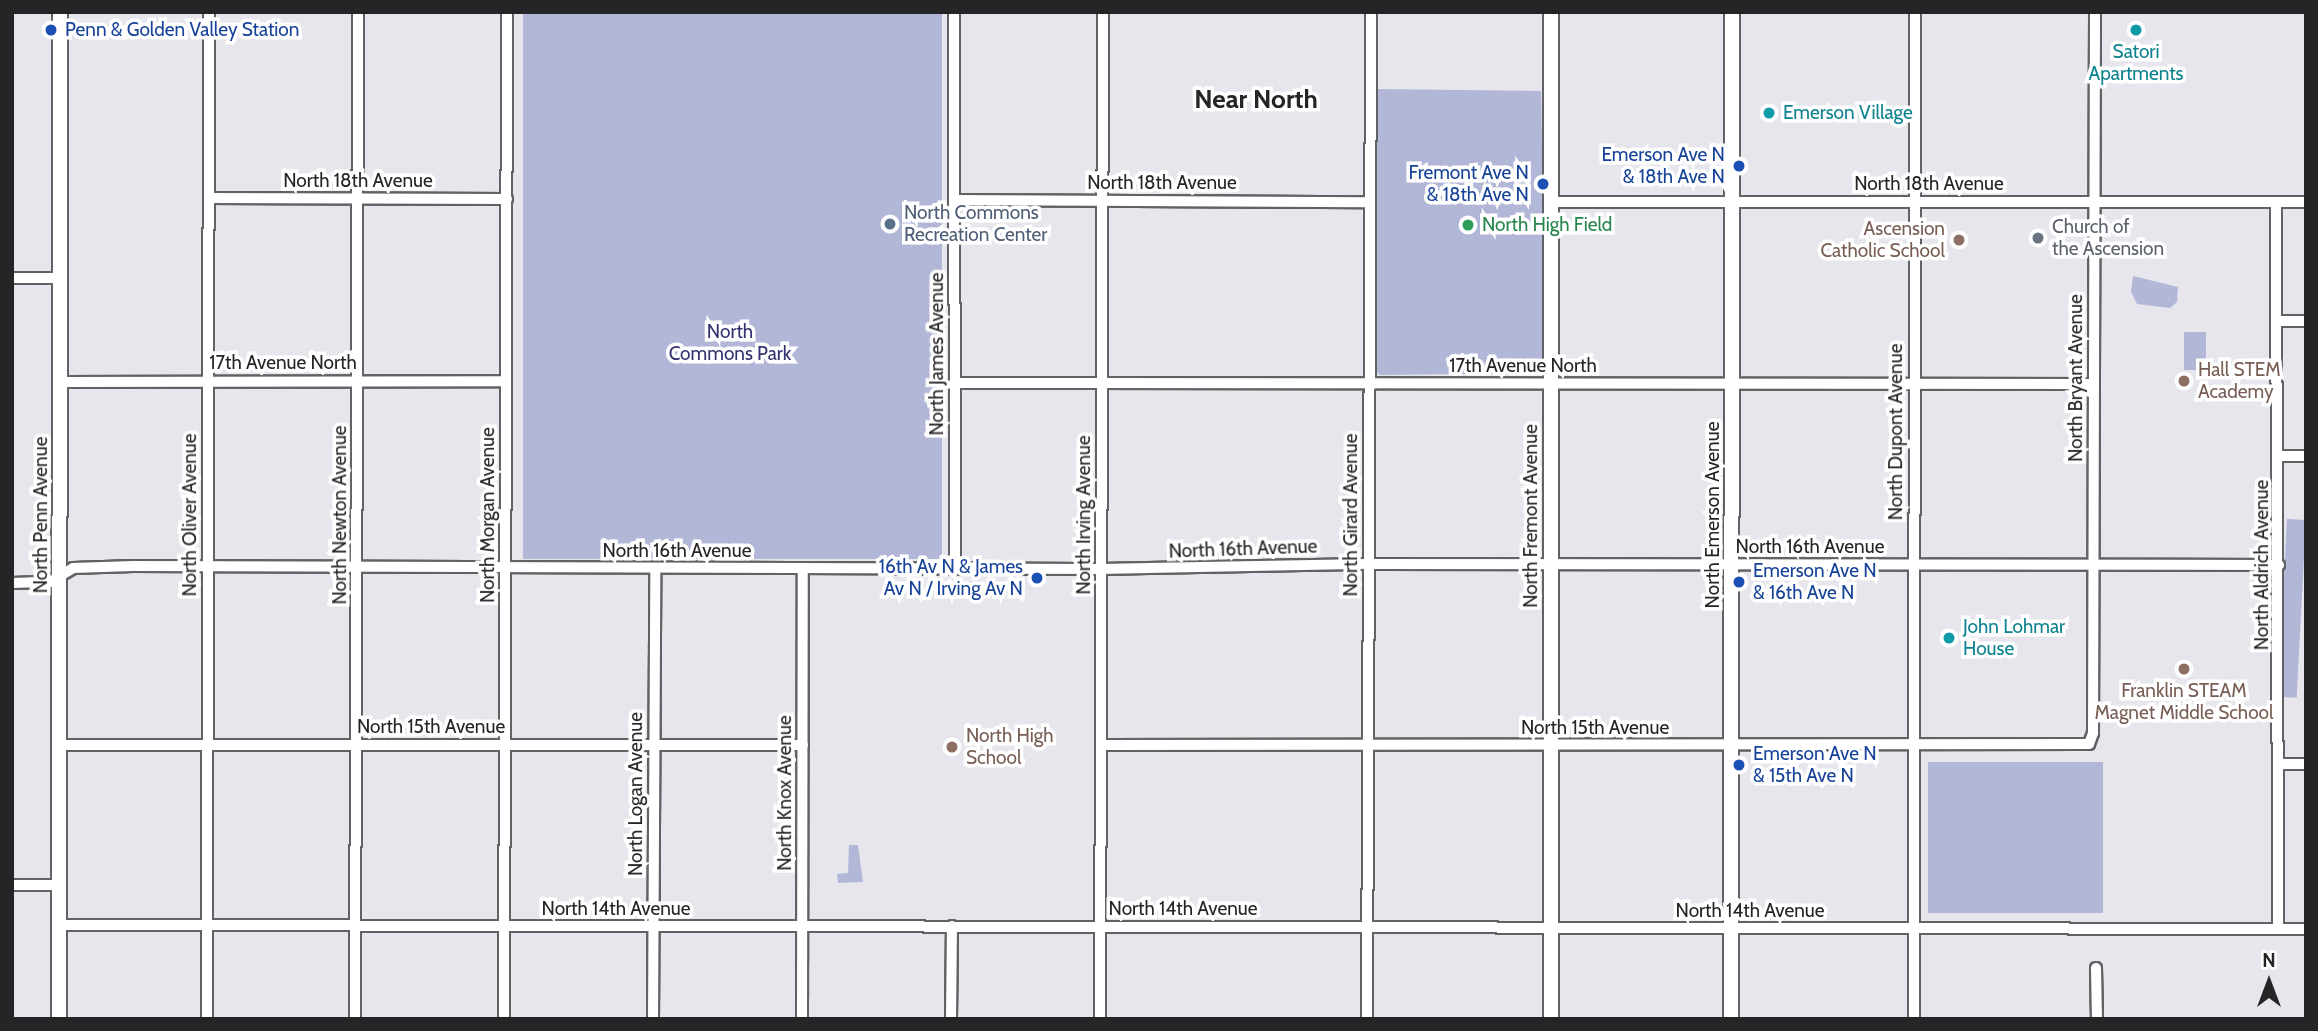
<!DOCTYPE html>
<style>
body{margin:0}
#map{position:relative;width:2318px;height:1031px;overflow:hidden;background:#e6e6ec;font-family:Cabin,sans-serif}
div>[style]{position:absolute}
.green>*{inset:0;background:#b2b6d7;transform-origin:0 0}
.roads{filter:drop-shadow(2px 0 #616266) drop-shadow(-2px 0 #616266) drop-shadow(0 2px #616266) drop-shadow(0 -2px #616266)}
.street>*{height:10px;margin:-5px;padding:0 5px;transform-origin:5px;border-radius:5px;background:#fff}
.secondary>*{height:14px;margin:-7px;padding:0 7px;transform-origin:7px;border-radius:7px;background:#fff}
.dots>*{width:19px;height:19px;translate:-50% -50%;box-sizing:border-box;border:4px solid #fff;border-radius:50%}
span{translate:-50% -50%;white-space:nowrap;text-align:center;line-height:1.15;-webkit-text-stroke:7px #fff;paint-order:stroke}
.transit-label{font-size:19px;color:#164399}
.left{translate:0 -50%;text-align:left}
.right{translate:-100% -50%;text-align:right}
.culture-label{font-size:19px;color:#0d838f}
.street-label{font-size:19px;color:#252527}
.service-label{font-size:19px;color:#4e5e75}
.leisure-label{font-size:19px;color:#27864d}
.worship-label{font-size:19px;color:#5b616d}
.education-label{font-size:19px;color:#785e54}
.park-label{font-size:19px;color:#333271}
.district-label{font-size:26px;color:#252527;font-weight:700}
.frame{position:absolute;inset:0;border:14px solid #252527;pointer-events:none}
.north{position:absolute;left:2234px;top:947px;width:70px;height:70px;-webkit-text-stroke:5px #fff;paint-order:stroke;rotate:0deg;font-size:19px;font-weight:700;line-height:28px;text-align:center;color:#252527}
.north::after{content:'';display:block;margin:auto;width:24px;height:32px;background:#252527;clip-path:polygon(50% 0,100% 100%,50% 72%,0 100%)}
</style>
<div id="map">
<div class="green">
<i style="left:523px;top:12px;width:419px;height:547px"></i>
<i style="clip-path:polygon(1374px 89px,1541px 91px,1546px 362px,1542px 373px,1380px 375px,1372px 368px)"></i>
<i style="clip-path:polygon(2133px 276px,2178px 287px,2177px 302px,2170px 308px,2137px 304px,2131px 292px)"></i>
<i style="left:2184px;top:332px;width:22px;height:38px"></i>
<i style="left:2287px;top:519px;width:19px;height:178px;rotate:3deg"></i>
<i style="left:1928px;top:762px;width:175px;height:151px"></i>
<i style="clip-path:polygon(849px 845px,858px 845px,863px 882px,838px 883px,837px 874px,848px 873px)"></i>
</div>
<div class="roads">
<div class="street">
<i style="left:954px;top:12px;width:557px;rotate:89.9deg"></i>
<i style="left:209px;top:198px;width:298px;rotate:0.2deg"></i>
<i style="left:954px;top:200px;width:416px;rotate:0.3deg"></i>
<i style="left:1553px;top:202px;width:753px"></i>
<i style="left:2276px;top:202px;width:727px;rotate:89.84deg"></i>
<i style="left:12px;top:278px;width:47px"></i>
<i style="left:2279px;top:321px;width:27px"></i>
<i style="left:61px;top:382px;width:444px;rotate:-0.1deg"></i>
<i style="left:954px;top:383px;width:1139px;rotate:0.05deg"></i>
<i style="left:2279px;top:456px;width:27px"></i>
<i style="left:12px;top:583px;width:38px;rotate:-2deg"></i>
<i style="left:50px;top:582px;width:27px;rotate:-31deg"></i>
<i style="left:73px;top:568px;width:60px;rotate:-1.9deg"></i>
<i style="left:133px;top:566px;width:968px;rotate:0.18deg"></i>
<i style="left:1101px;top:569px;width:267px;rotate:-1.1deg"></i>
<i style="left:1368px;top:564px;width:911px;rotate:0.06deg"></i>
<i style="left:59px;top:745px;width:744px"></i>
<i style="left:1101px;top:745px;width:988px;rotate:-0.06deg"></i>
<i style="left:2089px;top:744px;width:12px;rotate:-70deg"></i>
<i style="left:2093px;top:733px;width:721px;rotate:-89.84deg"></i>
<i style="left:2278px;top:764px;width:28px"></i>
<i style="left:12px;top:885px;width:48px"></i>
<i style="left:60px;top:925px;width:2246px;rotate:0.1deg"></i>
<i style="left:2096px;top:968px;width:51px;rotate:88.9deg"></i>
<i style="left:207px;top:1019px;width:1007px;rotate:-89.89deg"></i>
<i style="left:355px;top:1019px;width:1007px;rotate:-89.83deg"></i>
<i style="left:504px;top:1019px;width:1007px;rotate:-89.83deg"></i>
<i style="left:653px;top:1019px;width:450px;rotate:-89.7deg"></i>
<i style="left:802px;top:1019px;width:451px;rotate:-89.9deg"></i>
<i style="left:951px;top:1019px;width:93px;rotate:-89.4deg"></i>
<i style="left:1100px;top:1019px;width:1007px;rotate:-89.83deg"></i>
<i style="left:1367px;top:1019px;width:1007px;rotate:-89.77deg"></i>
<i style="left:1914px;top:1019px;width:1007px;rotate:-89.94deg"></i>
</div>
<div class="secondary">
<i style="left:59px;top:1019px;width:1007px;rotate:-89.94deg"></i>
<i style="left:1551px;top:1019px;width:1007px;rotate:-90deg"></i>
<i style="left:1731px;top:1019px;width:1007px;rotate:-89.94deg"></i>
</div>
</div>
<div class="dots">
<i style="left:51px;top:30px;background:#1a4fb4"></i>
<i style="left:2136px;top:30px;background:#0f9aa8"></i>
<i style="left:1769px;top:113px;background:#0f9aa8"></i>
<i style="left:1739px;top:166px;background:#1a4fb4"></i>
<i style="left:1543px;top:184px;background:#1a4fb4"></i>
<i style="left:890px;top:224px;background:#5c6f8a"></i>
<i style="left:1468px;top:225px;background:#2e9e5b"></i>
<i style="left:2038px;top:238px;background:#6b7280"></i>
<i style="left:1959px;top:240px;background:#8d6e63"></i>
<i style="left:2184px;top:381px;background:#8d6e63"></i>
<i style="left:1037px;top:578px;background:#1a4fb4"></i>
<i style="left:1739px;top:582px;background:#1a4fb4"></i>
<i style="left:1949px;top:638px;background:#0f9aa8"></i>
<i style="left:2184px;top:669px;background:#8d6e63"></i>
<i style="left:952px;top:747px;background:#8d6e63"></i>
<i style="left:1739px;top:765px;background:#1a4fb4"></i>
</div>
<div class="transit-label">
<span class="left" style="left:65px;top:30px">Penn &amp; Golden Valley Station</span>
<span class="right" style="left:1725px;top:166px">Emerson Ave N<br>&amp; 18th Ave N</span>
<span class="right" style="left:1529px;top:184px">Fremont Ave N<br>&amp; 18th Ave N</span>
<span class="right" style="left:1023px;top:578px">16th Av N &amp; James<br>Av N / Irving Av N</span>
<span class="left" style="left:1753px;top:582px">Emerson Ave N<br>&amp; 16th Ave N</span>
<span class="left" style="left:1753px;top:765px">Emerson Ave N<br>&amp; 15th Ave N</span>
</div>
<div class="culture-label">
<span style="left:2136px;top:63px">Satori<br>Apartments</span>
<span class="left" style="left:1783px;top:113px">Emerson Village</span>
<span class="left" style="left:1963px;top:638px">John Lohmar<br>House</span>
</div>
<div class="street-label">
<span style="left:358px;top:181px">North 18th Avenue</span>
<span style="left:1162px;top:183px">North 18th Avenue</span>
<span style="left:1929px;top:184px">North 18th Avenue</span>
<span style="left:937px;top:354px;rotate:-90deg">North James Avenue</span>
<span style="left:283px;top:363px">17th Avenue North</span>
<span style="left:1523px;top:366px">17th Avenue North</span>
<span style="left:2076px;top:378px;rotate:-90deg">North Bryant Avenue</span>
<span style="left:1896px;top:432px;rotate:-90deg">North Dupont Avenue</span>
<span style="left:41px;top:515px;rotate:-90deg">North Penn Avenue</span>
<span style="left:190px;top:515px;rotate:-90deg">North Oliver Avenue</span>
<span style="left:340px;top:515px;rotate:-90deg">North Newton Avenue</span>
<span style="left:488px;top:515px;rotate:-90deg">North Morgan Avenue</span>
<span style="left:1084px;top:515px;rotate:-90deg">North Irving Avenue</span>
<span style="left:1351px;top:515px;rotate:-90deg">North Girard Avenue</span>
<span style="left:1713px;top:515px;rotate:-90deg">North Emerson Avenue</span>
<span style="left:1531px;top:516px;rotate:-90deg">North Fremont Avenue</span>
<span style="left:1810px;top:547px">North 16th Avenue</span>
<span style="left:1243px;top:549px;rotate:-2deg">North 16th Avenue</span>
<span style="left:677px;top:551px">North 16th Avenue</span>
<span style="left:2262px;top:565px;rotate:-90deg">North Aldrich Avenue</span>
<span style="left:431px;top:727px">North 15th Avenue</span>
<span style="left:1595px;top:728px">North 15th Avenue</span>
<span style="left:785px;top:793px;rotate:-90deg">North Knox Avenue</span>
<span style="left:636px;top:794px;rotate:-90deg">North Logan Avenue</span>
<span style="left:616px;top:909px">North 14th Avenue</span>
<span style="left:1183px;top:909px">North 14th Avenue</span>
<span style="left:1750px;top:911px">North 14th Avenue</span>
</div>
<div class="service-label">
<span class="left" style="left:904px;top:224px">North Commons<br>Recreation Center</span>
</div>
<div class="leisure-label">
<span class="left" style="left:1482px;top:225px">North High Field</span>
</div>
<div class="worship-label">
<span class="left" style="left:2052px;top:238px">Church of<br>the Ascension</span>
</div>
<div class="education-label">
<span class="right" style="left:1945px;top:240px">Ascension<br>Catholic School</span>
<span class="left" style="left:2198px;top:381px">Hall STEM<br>Academy</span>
<span style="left:2184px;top:702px">Franklin STEAM<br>Magnet Middle School</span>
<span class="left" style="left:966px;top:747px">North High<br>School</span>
</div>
<div class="park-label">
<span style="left:730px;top:343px">North<br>Commons Park</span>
</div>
<div class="district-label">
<span style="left:1256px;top:100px">Near North</span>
</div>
<div class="frame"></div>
<div class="north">N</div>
</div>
